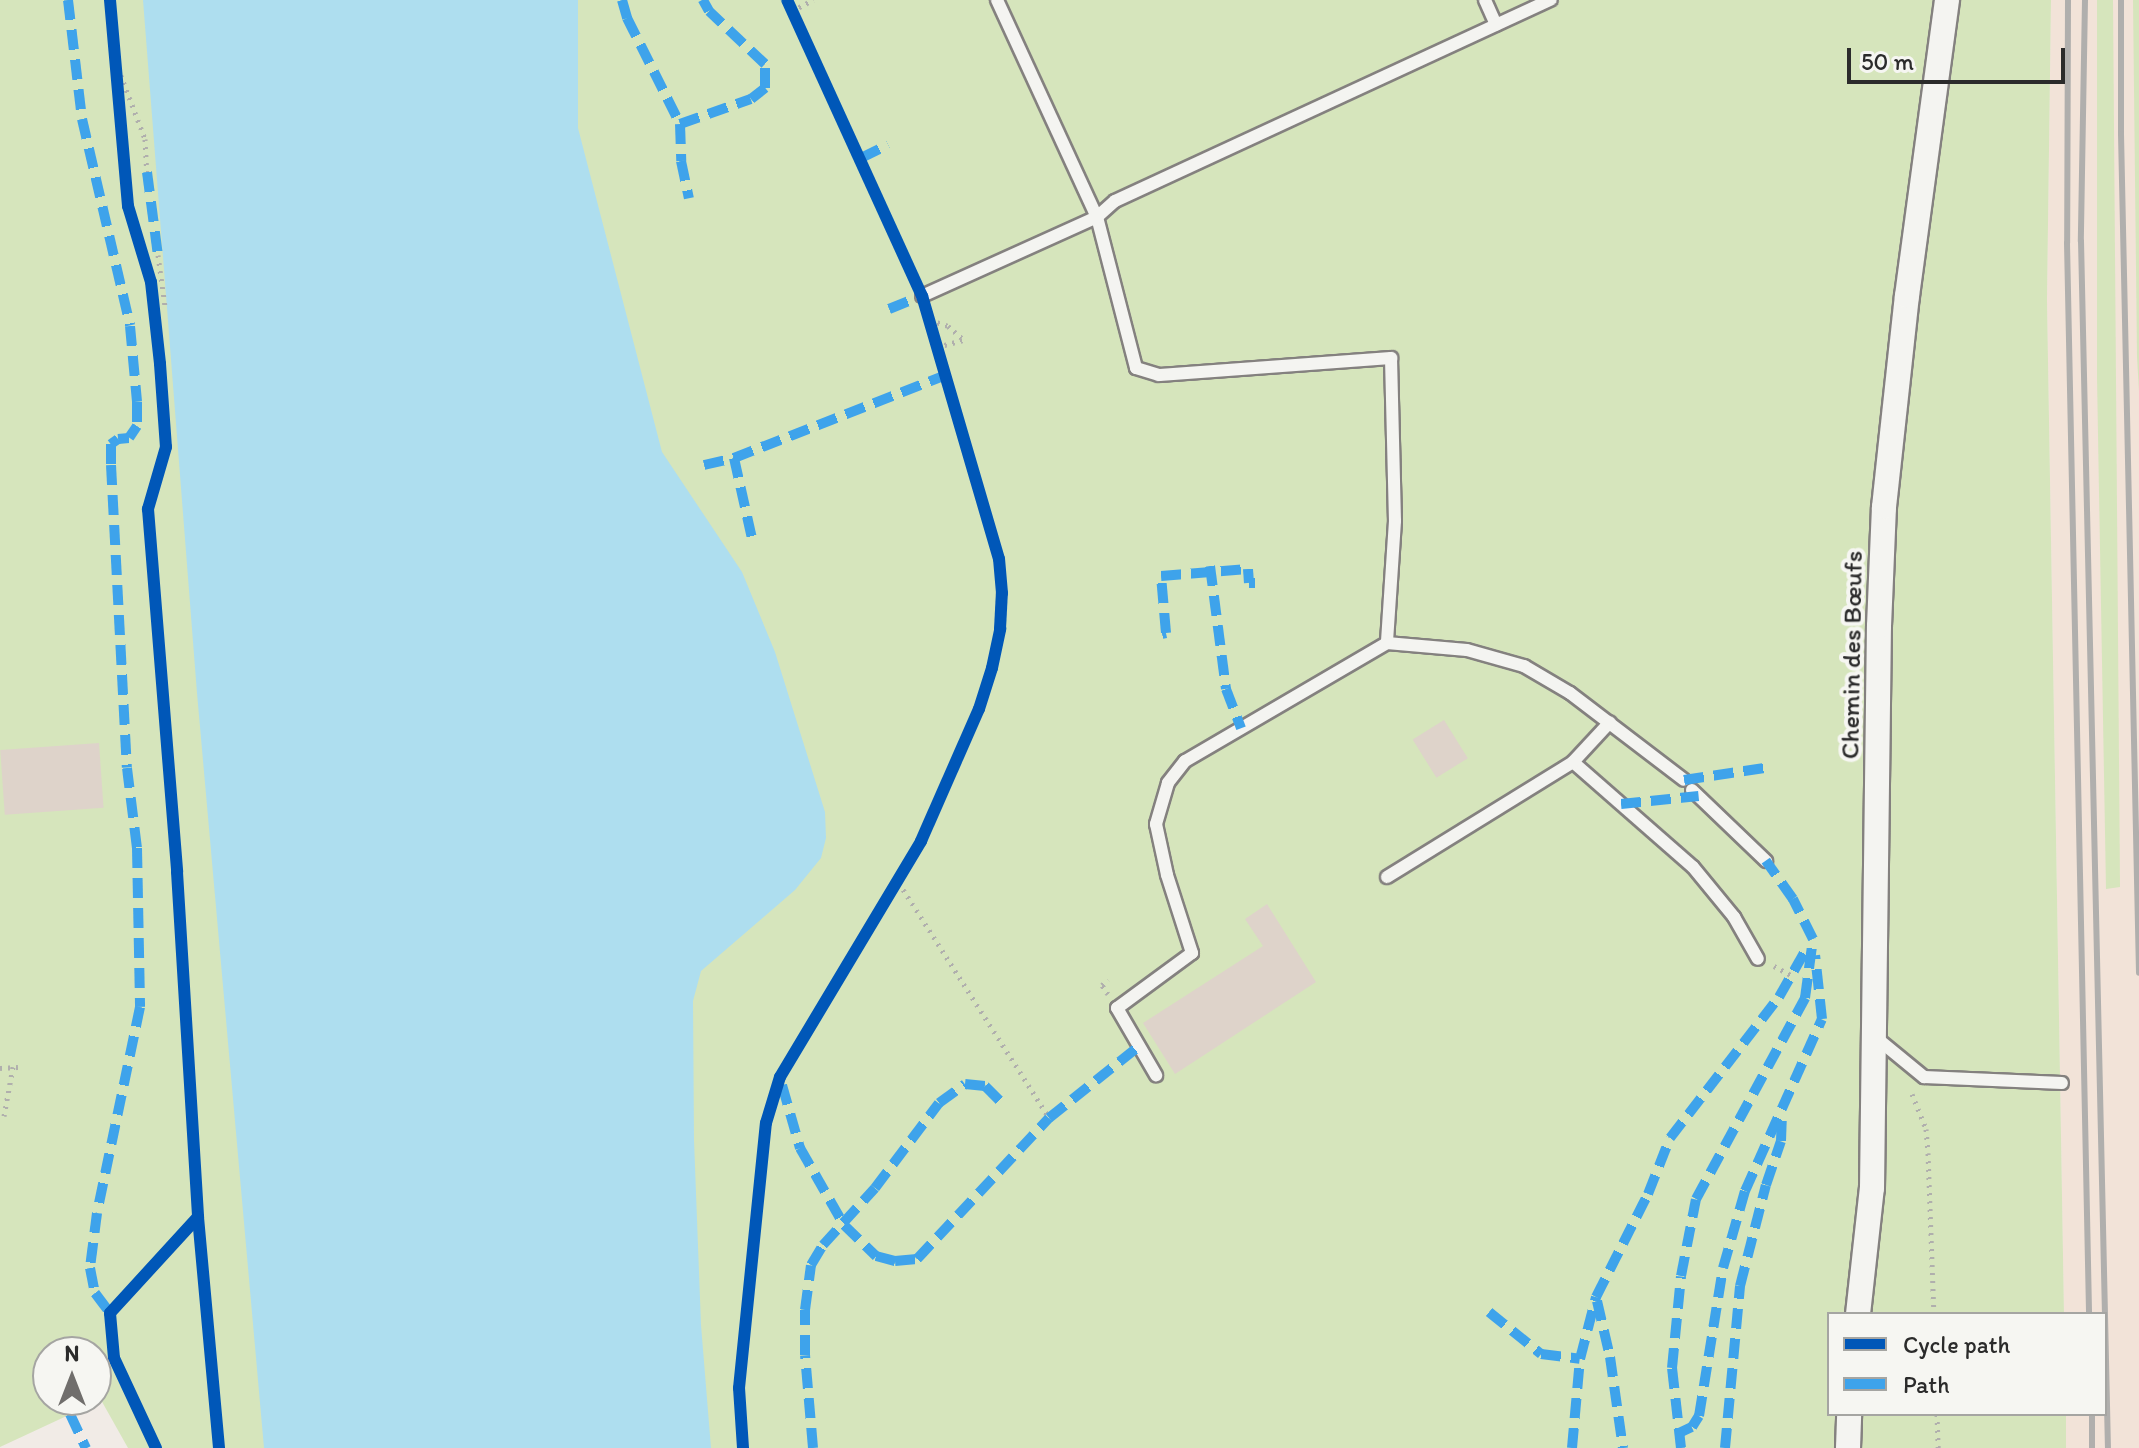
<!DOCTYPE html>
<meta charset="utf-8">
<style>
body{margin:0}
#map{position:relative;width:2139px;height:1448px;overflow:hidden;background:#f1ebe6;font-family:Itim,sans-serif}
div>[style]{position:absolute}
.built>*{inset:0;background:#f2e3d8}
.green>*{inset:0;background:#d6e5bc}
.water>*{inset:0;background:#aedeef}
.building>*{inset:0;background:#ded3ca;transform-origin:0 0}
.path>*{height:5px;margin-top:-2.5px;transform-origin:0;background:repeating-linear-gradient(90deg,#b0afad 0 2px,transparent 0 8px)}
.roads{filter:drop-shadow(2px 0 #84817f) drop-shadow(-2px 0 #84817f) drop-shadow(0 2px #84817f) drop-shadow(0 -2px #84817f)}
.service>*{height:12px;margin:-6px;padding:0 6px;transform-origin:6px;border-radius:6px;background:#f4f4f1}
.minor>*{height:24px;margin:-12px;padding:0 12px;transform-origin:12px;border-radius:12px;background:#f4f4f1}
.rail>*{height:6px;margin:-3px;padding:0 3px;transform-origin:3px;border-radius:3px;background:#b0afad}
.quiet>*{height:10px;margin-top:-5px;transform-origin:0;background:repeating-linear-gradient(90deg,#3ea3eb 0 20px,transparent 0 30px)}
.cycleway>*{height:12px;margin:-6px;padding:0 6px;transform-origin:6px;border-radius:6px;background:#0057b8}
span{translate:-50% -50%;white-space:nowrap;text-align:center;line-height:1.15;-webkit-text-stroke:8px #f6f6f2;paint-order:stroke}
.street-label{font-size:26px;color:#2b2b2b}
.legend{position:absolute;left:1827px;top:1312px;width:280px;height:104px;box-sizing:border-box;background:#f6f6f2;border:2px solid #a5a5a2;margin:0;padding:10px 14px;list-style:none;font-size:24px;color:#2b2b2b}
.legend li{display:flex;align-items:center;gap:16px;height:40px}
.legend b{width:40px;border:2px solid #a5a5a2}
.north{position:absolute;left:32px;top:1336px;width:80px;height:80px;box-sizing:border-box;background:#f6f6f2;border:2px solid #a5a5a2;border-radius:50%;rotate:0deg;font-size:22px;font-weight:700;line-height:32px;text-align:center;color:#2b2b2b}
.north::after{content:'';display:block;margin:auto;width:28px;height:36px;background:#706e6c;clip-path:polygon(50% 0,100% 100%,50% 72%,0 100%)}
.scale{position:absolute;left:1847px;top:48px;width:218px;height:36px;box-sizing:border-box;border:4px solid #2b2b2b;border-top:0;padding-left:10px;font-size:24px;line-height:28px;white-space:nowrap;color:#2b2b2b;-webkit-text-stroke:6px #f6f6f2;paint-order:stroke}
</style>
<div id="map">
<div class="built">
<i style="clip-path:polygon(2051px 0,2139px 0,2139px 1448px,2066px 1448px,2066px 1414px,2105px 1414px,2105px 1314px,2064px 1314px,2047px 300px)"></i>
</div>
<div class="green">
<i style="clip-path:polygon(evenodd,0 0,2051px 0,2047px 300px,2064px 1314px,1829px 1314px,1829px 1414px,2066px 1414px,2066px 1448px,128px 1448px,101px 1400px,0 1447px,0 0,48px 1352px,96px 1352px,96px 1400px,48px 1400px,48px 1352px)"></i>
<i style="clip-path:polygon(2097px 0,2113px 0,2120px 887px,2106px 889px,2097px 378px)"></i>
<i style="clip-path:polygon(2133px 0,2139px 0,2139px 391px,2137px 357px)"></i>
</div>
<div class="water">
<i style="clip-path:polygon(143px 0,578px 0,578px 128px,662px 452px,742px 572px,775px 652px,825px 812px,826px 838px,821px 858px,795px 890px,701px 971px,693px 1001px,694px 1140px,701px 1325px,711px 1448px,264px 1448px,197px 693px)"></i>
</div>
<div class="building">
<i style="left:1444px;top:720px;width:45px;height:37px;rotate:58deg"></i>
<i style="left:99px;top:743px;width:65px;height:99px;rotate:86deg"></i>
<i style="clip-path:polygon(1267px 904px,1316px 982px,1175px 1074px,1143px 1023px,1263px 946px,1245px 919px)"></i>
</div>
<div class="path">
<i style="left:792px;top:11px;width:24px;rotate:-28deg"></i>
<i style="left:115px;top:60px;width:85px;rotate:69.2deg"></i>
<i style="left:145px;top:139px;width:33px;rotate:87deg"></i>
<i style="left:158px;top:255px;width:51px;rotate:82.2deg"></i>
<i style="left:930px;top:320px;width:19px;rotate:18deg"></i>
<i style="left:948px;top:326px;width:21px;rotate:41deg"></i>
<i style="left:937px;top:347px;width:31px;rotate:-15deg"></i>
<i style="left:899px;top:883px;width:279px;rotate:57.4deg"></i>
<i style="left:1774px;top:966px;width:19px;rotate:28deg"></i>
<i style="left:1108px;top:994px;width:11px;rotate:-124deg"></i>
<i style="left:1102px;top:985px;width:8px;rotate:-40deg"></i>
<i style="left:0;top:1068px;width:18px;rotate:-3deg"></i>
<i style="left:1912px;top:1094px;width:38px;rotate:68deg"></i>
<i style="left:1926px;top:1129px;width:24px;rotate:85deg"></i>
<i style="left:1928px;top:1153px;width:161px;rotate:87.9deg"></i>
<i style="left:4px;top:1116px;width:50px;rotate:-79.6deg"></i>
<i style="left:1937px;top:1414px;width:34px;rotate:88deg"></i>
</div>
<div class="roads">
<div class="service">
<i style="left:997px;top:0;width:239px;rotate:65.3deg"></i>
<i style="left:1097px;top:217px;width:156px;rotate:75.5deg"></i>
<i style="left:1136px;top:368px;width:24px;rotate:17deg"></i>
<i style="left:1159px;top:375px;width:233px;rotate:-4.2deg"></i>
<i style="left:1391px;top:358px;width:163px;rotate:88.6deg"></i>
<i style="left:1395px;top:521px;width:122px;rotate:93.8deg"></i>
<i style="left:1387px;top:643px;width:234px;rotate:149.7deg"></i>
<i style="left:1185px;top:761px;width:28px;rotate:128deg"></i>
<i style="left:1168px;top:783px;width:43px;rotate:106.3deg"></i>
<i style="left:1156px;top:824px;width:52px;rotate:77.8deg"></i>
<i style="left:1167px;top:875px;width:82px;rotate:72.2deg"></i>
<i style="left:1192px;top:953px;width:93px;rotate:143.7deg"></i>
<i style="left:1117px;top:1008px;width:78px;rotate:59.8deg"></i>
<i style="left:1485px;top:0;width:27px;rotate:66deg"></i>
<i style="left:922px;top:296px;width:192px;rotate:-24.3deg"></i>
<i style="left:1097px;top:217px;width:24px;rotate:-42deg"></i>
<i style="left:1115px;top:201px;width:480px;rotate:-24.8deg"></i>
<i style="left:1387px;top:643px;width:80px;rotate:5deg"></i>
<i style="left:1467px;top:650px;width:59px;rotate:15.7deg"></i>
<i style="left:1524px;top:666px;width:53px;rotate:30.4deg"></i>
<i style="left:1570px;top:693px;width:143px;rotate:37.3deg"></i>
<i style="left:1573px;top:762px;width:159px;rotate:41.2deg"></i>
<i style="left:1693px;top:867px;width:65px;rotate:50.6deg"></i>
<i style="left:1734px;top:917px;width:48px;rotate:60.3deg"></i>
<i style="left:1692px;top:790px;width:103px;rotate:43.8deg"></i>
<i style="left:1387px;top:877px;width:219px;rotate:-31.7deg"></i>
<i style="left:1573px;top:762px;width:54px;rotate:-47.2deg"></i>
<i style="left:1874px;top:1036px;width:65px;rotate:39.4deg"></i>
<i style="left:1924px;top:1077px;width:138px;rotate:2.5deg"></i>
</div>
<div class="minor">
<i style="left:1858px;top:1314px;width:127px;rotate:-83.7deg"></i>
<i style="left:1872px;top:1188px;width:562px;rotate:-89.29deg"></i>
<i style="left:1879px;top:626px;width:119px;rotate:-87.6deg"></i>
<i style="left:1884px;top:507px;width:212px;rotate:-83.8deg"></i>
<i style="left:1907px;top:296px;width:299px;rotate:-82.3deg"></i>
<i style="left:1848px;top:1448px;width:34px;rotate:-88deg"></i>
</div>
</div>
<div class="rail">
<i style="left:2068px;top:0;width:243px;rotate:90.2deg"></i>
<i style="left:2067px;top:243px;width:1071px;rotate:88.82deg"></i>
<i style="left:2085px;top:0;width:241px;rotate:91deg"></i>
<i style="left:2081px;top:241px;width:1207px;rotate:88.72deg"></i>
<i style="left:2121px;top:0;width:134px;rotate:90deg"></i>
<i style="left:2121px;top:134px;width:839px;rotate:88.77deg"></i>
<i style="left:2092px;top:1414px;width:34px;rotate:90deg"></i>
</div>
<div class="quiet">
<i style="left:68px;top:0;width:120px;rotate:83.3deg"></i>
<i style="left:82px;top:119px;width:212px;rotate:76.9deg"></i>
<i style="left:130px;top:326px;width:76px;rotate:84.7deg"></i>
<i style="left:137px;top:402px;width:24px;rotate:90deg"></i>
<i style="left:137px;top:426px;width:14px;rotate:124deg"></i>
<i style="left:129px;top:438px;width:11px;rotate:175deg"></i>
<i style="left:118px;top:439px;width:9px;rotate:144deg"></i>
<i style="left:111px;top:444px;width:21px;rotate:90deg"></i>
<i style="left:111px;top:465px;width:303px;rotate:87deg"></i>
<i style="left:127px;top:768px;width:81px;rotate:82.9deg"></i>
<i style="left:137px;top:848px;width:159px;rotate:88.9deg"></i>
<i style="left:140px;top:1007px;width:210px;rotate:101.8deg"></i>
<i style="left:97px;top:1213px;width:55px;rotate:97.3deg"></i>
<i style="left:90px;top:1268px;width:25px;rotate:79deg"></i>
<i style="left:95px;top:1293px;width:25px;rotate:53deg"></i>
<i style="left:622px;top:0;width:19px;rotate:74deg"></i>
<i style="left:627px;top:18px;width:119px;rotate:63.4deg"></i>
<i style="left:680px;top:124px;width:37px;rotate:88deg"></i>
<i style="left:681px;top:161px;width:38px;rotate:78deg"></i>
<i style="left:680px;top:124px;width:75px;rotate:-19.4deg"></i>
<i style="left:751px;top:99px;width:18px;rotate:-38deg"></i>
<i style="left:765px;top:88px;width:24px;rotate:-90deg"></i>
<i style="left:765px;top:64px;width:77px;rotate:-136.6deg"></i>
<i style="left:709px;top:11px;width:13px;rotate:-119deg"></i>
<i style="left:861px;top:158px;width:30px;rotate:-26deg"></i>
<i style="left:147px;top:172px;width:84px;rotate:82.5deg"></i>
<i style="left:889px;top:309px;width:35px;rotate:-22deg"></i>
<i style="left:734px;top:458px;width:87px;rotate:77.4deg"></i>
<i style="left:704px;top:465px;width:31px;rotate:-13deg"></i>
<i style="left:734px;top:458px;width:228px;rotate:-21.4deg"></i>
<i style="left:1210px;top:566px;width:124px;rotate:82.6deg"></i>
<i style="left:1226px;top:689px;width:42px;rotate:69deg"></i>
<i style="left:1162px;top:634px;width:4px;rotate:-14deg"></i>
<i style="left:1166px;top:633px;width:57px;rotate:-95deg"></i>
<i style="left:1161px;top:576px;width:87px;rotate:-4.6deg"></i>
<i style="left:1248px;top:569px;width:14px;rotate:86deg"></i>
<i style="left:1249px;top:583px;width:6px"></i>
<i style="left:1684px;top:780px;width:88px;rotate:-8.5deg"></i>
<i style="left:1621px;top:804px;width:78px;rotate:-5.9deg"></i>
<i style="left:782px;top:1085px;width:66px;rotate:74.1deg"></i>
<i style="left:800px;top:1148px;width:89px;rotate:60.3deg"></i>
<i style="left:844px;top:1225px;width:45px;rotate:44.1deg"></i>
<i style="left:876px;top:1256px;width:20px;rotate:15deg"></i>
<i style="left:895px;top:1261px;width:22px;rotate:-5deg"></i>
<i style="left:917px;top:1259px;width:193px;rotate:-46.9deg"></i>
<i style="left:1049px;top:1118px;width:114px;rotate:-38.6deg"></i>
<i style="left:1597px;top:1301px;width:57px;rotate:76.9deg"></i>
<i style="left:1610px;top:1357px;width:92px;rotate:81.9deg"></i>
<i style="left:1489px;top:1312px;width:67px;rotate:38.9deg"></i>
<i style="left:1541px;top:1354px;width:39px;rotate:7deg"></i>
<i style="left:70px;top:1414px;width:38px;rotate:65deg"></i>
<i style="left:1679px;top:1433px;width:14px;rotate:-25deg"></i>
<i style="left:1692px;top:1427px;width:13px;rotate:-58deg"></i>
<i style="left:1699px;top:1416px;width:150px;rotate:-80.8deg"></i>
<i style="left:1723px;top:1268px;width:80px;rotate:-74.1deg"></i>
<i style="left:1745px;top:1191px;width:188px;rotate:-65.9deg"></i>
<i style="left:1822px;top:1019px;width:64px;rotate:-96.2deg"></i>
<i style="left:813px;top:1448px;width:93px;rotate:-94.9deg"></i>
<i style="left:805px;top:1355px;width:45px;rotate:-90deg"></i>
<i style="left:805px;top:1310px;width:45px;rotate:-82.4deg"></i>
<i style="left:811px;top:1265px;width:23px;rotate:-59deg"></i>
<i style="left:823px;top:1245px;width:77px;rotate:-47.6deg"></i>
<i style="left:875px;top:1188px;width:106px;rotate:-53deg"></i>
<i style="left:939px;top:1103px;width:32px;rotate:-36deg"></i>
<i style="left:965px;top:1084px;width:20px;rotate:6deg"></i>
<i style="left:985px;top:1086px;width:27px;rotate:45deg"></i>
<i style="left:1572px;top:1448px;width:89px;rotate:-84.9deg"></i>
<i style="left:1580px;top:1359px;width:64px;rotate:-75.5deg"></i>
<i style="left:1596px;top:1297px;width:115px;rotate:-63.2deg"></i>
<i style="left:1648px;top:1194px;width:60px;rotate:-68.6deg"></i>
<i style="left:1670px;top:1138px;width:178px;rotate:-52.3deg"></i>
<i style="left:1779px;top:997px;width:59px;rotate:-60.4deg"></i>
<i style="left:1681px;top:1448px;width:81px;rotate:-96.4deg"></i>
<i style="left:1672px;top:1368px;width:92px;rotate:-84.4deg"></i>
<i style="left:1681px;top:1276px;width:78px;rotate:-79deg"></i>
<i style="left:1696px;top:1199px;width:229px;rotate:-61.5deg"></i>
<i style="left:1805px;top:998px;width:60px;rotate:-82.3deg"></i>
<i style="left:1813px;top:939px;width:45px;rotate:-116.6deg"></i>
<i style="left:1793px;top:899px;width:47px;rotate:-125.4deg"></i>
<i style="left:1725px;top:1448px;width:163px;rotate:-84.7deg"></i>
<i style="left:1740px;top:1286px;width:104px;rotate:-75.6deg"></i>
<i style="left:1766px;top:1185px;width:46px;rotate:-71.2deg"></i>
<i style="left:1781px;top:1141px;width:23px;rotate:-88deg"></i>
</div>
<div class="cycleway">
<i style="left:110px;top:0;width:207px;rotate:85deg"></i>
<i style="left:128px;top:206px;width:79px;rotate:73.2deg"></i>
<i style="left:151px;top:282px;width:82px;rotate:83.7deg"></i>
<i style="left:160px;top:364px;width:83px;rotate:85.9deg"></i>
<i style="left:166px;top:447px;width:65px;rotate:106.2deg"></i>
<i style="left:148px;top:509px;width:364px;rotate:85.4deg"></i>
<i style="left:177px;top:872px;width:346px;rotate:86.5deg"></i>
<i style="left:198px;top:1217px;width:232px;rotate:84.8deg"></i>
<i style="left:156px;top:1448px;width:99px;rotate:-115deg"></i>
<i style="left:114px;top:1358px;width:45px;rotate:-95.1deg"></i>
<i style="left:110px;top:1313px;width:130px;rotate:-47.5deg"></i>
<i style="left:743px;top:1448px;width:60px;rotate:-93.8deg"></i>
<i style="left:739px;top:1388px;width:266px;rotate:-84.2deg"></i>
<i style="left:766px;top:1123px;width:48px;rotate:-73.1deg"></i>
<i style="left:780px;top:1077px;width:275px;rotate:-59.1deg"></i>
<i style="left:921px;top:841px;width:144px;rotate:-66.3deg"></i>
<i style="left:979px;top:709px;width:43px;rotate:-72.4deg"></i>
<i style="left:992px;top:668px;width:40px;rotate:-78deg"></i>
<i style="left:1000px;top:629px;width:36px;rotate:-87deg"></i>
<i style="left:1002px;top:593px;width:34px;rotate:-95deg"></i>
<i style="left:999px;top:559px;width:274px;rotate:-106.3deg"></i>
<i style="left:922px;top:296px;width:325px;rotate:-114.5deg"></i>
</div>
<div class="street-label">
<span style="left:1852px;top:655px;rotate:-89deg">Chemin des Bœufs</span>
</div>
<ul class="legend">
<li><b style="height:10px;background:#0057b8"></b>Cycle path</li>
<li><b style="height:10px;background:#3ea3eb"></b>Path</li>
</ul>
<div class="north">N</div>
<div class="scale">50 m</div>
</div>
